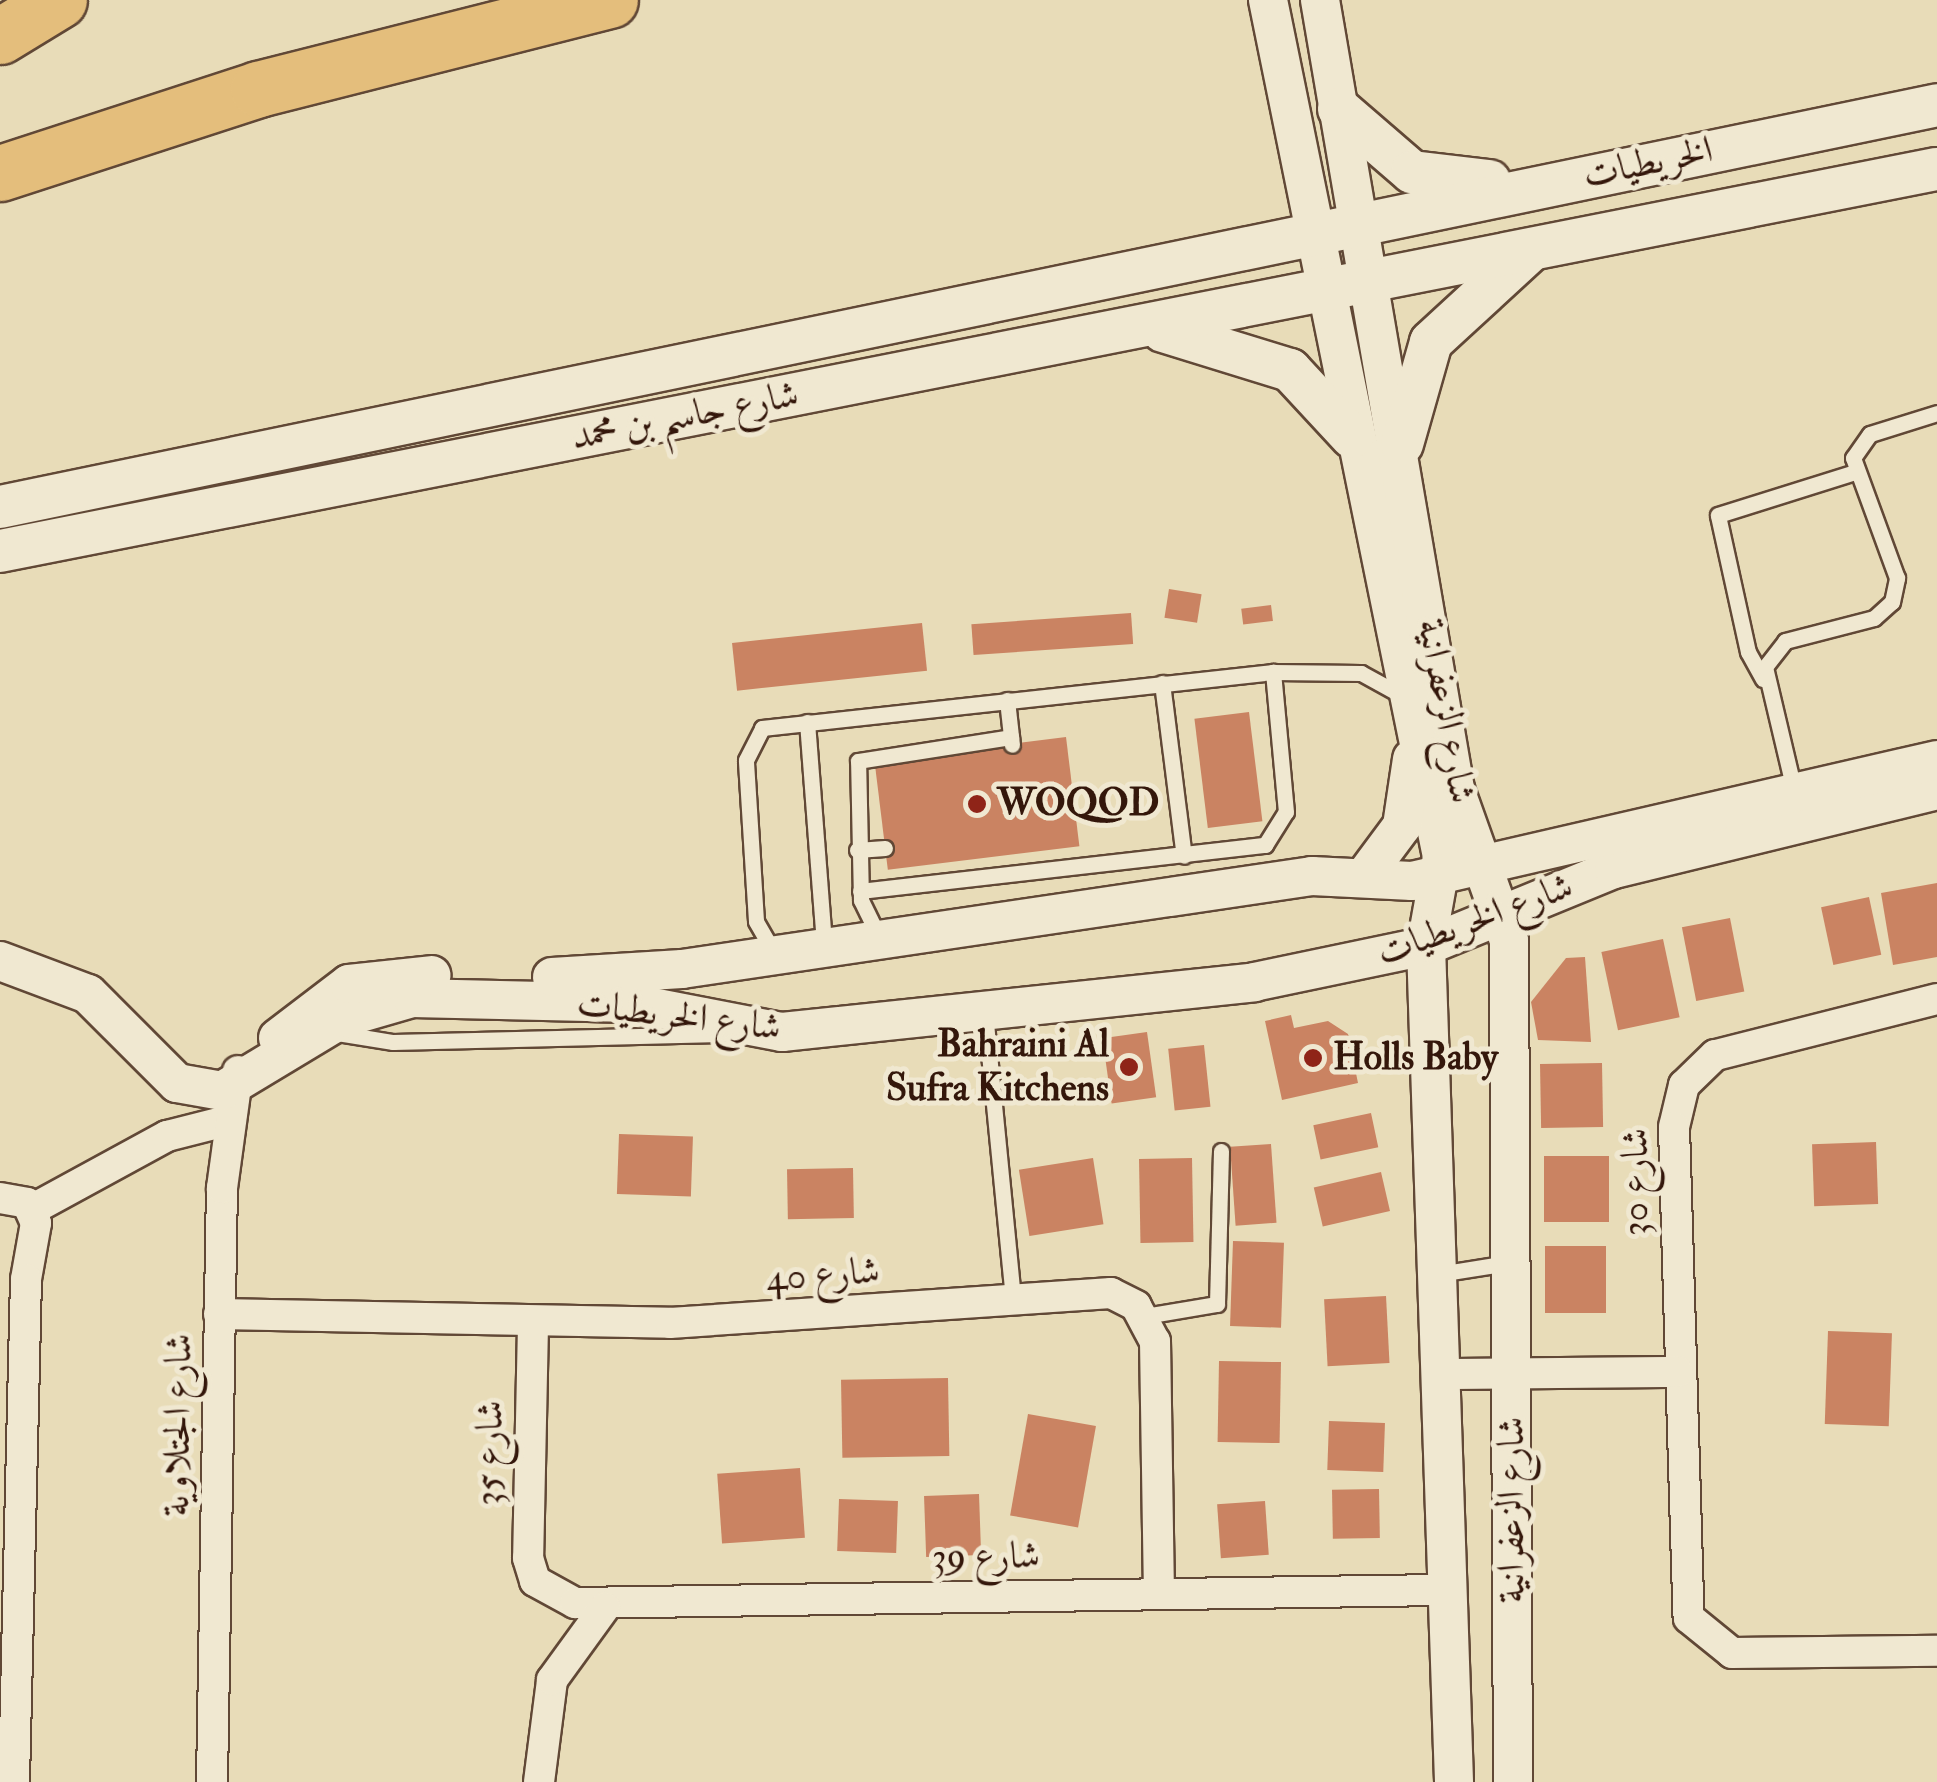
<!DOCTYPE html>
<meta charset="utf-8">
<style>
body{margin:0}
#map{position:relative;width:1937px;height:1782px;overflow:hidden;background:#e8dcb8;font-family:"IM FELL Double Pica",Amiri,serif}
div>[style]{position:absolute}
.building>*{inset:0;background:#ca8362;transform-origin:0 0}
.roads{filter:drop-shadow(2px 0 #614836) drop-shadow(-2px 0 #614836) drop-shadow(0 2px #614836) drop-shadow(0 -2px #614836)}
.service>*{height:15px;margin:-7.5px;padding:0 7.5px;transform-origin:7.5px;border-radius:7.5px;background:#f0e8d1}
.minor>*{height:30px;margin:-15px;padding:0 15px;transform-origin:15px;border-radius:15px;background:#f0e8d1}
.tertiary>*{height:38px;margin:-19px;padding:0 19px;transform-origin:19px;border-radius:19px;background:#f0e8d1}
.secondary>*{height:42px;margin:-21px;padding:0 21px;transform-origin:21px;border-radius:21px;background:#f0e8d1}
.motorway>*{height:55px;margin:-27.5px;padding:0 27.5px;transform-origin:27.5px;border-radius:27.5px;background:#e4be7c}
.dots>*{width:28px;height:28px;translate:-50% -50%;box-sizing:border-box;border:5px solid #f0e8d1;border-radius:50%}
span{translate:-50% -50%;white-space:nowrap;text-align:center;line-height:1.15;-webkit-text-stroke:10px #f0e8d1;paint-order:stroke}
.street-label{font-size:38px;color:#34170b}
.poi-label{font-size:38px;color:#34170b;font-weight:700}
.left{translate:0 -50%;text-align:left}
.right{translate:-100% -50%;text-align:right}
</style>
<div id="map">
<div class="building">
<i style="left:1169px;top:589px;width:33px;height:29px;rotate:9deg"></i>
<i style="left:1271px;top:605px;width:16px;height:30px;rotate:83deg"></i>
<i style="left:1131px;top:613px;width:31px;height:160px;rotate:86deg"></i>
<i style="left:922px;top:623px;width:48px;height:191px;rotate:84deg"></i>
<i style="left:1249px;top:712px;width:110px;height:55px;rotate:83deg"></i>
<i style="left:1066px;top:737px;width:110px;height:193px;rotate:83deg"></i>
<i style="clip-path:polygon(1937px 883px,1937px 957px,1893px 965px,1881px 893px)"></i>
<i style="left:1869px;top:897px;width:59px;height:49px;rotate:78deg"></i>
<i style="left:1730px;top:918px;width:75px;height:49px;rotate:79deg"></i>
<i style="left:1663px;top:939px;width:80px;height:63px;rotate:78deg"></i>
<i style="clip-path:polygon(1585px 957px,1591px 1042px,1538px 1040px,1531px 1002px,1566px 958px)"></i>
<i style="clip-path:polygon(1291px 1015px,1294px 1028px,1328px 1021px,1348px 1034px,1358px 1083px,1282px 1100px,1265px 1021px)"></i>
<i style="left:1147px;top:1032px;width:66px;height:45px;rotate:82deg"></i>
<i style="left:1204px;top:1045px;width:62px;height:36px;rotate:84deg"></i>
<i style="left:1602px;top:1063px;width:64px;height:62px;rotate:89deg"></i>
<i style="left:1371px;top:1113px;width:35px;height:59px;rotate:78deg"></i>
<i style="left:619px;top:1134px;width:74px;height:60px;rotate:2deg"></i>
<i style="left:1876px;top:1142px;width:62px;height:64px;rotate:88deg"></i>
<i style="left:1271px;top:1144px;width:79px;height:41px;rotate:86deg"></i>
<i style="left:1544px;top:1156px;width:65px;height:66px"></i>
<i style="left:1093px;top:1158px;width:67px;height:75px;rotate:81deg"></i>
<i style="left:1192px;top:1158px;width:84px;height:53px;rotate:89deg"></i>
<i style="left:853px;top:1168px;width:50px;height:66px;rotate:89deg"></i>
<i style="left:1381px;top:1172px;width:40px;height:69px;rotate:77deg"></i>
<i style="left:1233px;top:1241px;width:51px;height:85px;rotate:2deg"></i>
<i style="left:1545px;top:1246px;width:61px;height:67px"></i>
<i style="left:1386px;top:1296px;width:67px;height:62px;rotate:87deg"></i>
<i style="left:1828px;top:1331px;width:64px;height:93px;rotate:2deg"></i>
<i style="left:1219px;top:1361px;width:62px;height:81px;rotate:1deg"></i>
<i style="left:948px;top:1378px;width:78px;height:107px;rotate:89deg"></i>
<i style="left:1028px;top:1414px;width:69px;height:103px;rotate:10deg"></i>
<i style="left:1329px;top:1421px;width:56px;height:49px;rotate:2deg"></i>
<i style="left:800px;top:1468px;width:70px;height:83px;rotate:86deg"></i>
<i style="left:1379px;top:1489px;width:49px;height:47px;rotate:89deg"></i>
<i style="left:979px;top:1494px;width:61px;height:55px;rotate:88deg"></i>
<i style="left:839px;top:1499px;width:59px;height:52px;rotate:2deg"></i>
<i style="left:1265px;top:1501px;width:54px;height:48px;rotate:86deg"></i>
</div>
<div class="roads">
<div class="service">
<i style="left:1763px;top:679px;width:31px;rotate:-119deg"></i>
<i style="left:1748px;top:652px;width:140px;rotate:-102.4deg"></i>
<i style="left:1718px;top:515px;width:144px;rotate:-17.4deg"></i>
<i style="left:1162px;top:683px;width:174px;rotate:82.8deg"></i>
<i style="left:1007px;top:700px;width:45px;rotate:83.7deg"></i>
<i style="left:807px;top:722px;width:222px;rotate:85.6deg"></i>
<i style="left:1795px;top:794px;width:130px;rotate:-103.3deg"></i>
<i style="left:1765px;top:667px;width:33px;rotate:-52deg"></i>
<i style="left:1785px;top:641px;width:92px;rotate:-14.5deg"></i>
<i style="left:1874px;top:618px;width:24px;rotate:-42deg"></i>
<i style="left:1892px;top:602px;width:25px;rotate:-78deg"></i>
<i style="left:1897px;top:578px;width:128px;rotate:-110.1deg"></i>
<i style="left:1853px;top:458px;width:29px;rotate:-55deg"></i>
<i style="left:1870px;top:434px;width:70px;rotate:-17.4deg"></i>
<i style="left:857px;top:850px;width:28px;rotate:-4deg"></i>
<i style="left:860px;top:891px;width:408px;rotate:-6.5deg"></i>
<i style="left:1265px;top:845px;width:39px;rotate:-58deg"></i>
<i style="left:1286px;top:812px;width:141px;rotate:-95.3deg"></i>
<i style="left:878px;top:935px;width:39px;rotate:-116deg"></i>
<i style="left:861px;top:900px;width:139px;rotate:-91.2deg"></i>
<i style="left:858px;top:761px;width:155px;rotate:-8.9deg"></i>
<i style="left:773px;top:951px;width:34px;rotate:-120deg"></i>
<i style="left:756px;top:921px;width:161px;rotate:-93.6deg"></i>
<i style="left:746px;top:760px;width:36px;rotate:-63deg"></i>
<i style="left:762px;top:728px;width:514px;rotate:-6.25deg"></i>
<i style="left:1273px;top:672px;width:88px;rotate:0.7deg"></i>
<i style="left:1361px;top:673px;width:48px;rotate:28.7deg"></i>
<i style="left:985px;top:1013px;width:287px;rotate:84.4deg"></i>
<i style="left:331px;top:1032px;width:63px;rotate:9.2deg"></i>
<i style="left:393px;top:1042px;width:338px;rotate:-1.4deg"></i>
<i style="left:1439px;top:1274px;width:70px;rotate:-9.1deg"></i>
<i style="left:1145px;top:1316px;width:73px;rotate:-9.5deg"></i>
<i style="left:1217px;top:1304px;width:153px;rotate:-88.5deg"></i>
</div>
<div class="minor">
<i style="left:1937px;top:999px;width:229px;rotate:165.8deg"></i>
<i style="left:1715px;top:1055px;width:43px;rotate:135.9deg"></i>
<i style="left:1684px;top:1085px;width:43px;rotate:103.4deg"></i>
<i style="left:1674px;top:1127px;width:491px;rotate:88.3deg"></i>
<i style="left:1689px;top:1618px;width:55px;rotate:39.1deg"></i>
<i style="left:1732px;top:1653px;width:205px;rotate:-0.6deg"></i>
<i style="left:0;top:1198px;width:27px;rotate:10deg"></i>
<i style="left:27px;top:1203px;width:22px;rotate:66deg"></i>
<i style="left:36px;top:1223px;width:57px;rotate:100.1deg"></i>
<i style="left:26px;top:1279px;width:503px;rotate:91.37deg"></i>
<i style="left:33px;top:1209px;width:153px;rotate:-28.6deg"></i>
<i style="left:167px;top:1136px;width:65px;rotate:-14.3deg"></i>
<i style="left:219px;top:1314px;width:451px;rotate:1.1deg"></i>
<i style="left:670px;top:1323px;width:442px;rotate:-3.9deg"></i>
<i style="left:1111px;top:1293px;width:28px;rotate:27deg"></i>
<i style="left:1136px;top:1306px;width:40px;rotate:62deg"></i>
<i style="left:1155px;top:1341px;width:252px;rotate:89.1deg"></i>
<i style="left:533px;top:1325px;width:233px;rotate:91.2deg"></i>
<i style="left:528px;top:1558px;width:24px;rotate:73deg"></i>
<i style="left:535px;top:1581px;width:46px;rotate:28.8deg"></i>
<i style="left:575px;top:1603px;width:871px;rotate:-0.86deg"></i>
<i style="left:1441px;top:1374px;width:237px;rotate:-0.5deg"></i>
<i style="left:212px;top:1782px;width:594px;rotate:-89.04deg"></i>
<i style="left:222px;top:1188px;width:118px;rotate:-82.2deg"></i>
<i style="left:539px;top:1782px;width:103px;rotate:-82.7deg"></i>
<i style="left:552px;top:1680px;width:90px;rotate:-54deg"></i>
</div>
<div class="tertiary">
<i style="left:1268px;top:0;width:874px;rotate:78.52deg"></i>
<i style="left:1442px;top:857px;width:90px;rotate:100.2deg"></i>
<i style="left:1426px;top:946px;width:836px;rotate:88.08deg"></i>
<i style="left:1320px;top:0;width:800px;rotate:80.29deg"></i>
<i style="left:1455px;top:789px;width:161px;rotate:70.4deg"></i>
<i style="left:1509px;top:941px;width:841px;rotate:89.73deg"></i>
<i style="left:1364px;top:877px;width:64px;rotate:-53.3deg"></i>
<i style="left:1402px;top:826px;width:68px;rotate:-81.5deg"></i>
<i style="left:0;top:961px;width:94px;rotate:20.6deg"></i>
<i style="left:88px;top:994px;width:126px;rotate:45deg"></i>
<i style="left:177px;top:1083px;width:46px;rotate:10.1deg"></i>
<i style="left:222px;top:1091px;width:141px;rotate:-31.1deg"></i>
<i style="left:343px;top:1018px;width:72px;rotate:-16.2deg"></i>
<i style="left:412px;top:998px;width:219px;rotate:1.3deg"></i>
<i style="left:631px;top:1003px;width:154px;rotate:10.9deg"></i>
<i style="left:782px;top:1032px;width:475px;rotate:-6deg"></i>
<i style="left:1254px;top:982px;width:176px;rotate:-11.8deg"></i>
<i style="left:1426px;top:946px;width:203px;rotate:-22.3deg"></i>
<i style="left:1614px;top:869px;width:333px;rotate:-13.7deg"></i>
<i style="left:552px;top:977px;width:130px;rotate:-3.5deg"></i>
<i style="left:682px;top:969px;width:637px;rotate:-8.4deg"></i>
<i style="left:1312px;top:876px;width:100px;rotate:2.9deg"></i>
<i style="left:1412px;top:881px;width:539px;rotate:-12.98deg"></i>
<i style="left:278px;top:1038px;width:89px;rotate:-37.3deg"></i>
<i style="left:349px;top:984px;width:83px;rotate:-6.2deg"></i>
</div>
<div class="secondary">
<i style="left:1339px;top:109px;width:96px;rotate:40.8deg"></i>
<i style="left:1412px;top:172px;width:78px;rotate:6.7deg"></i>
<i style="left:1163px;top:331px;width:133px;rotate:17.1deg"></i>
<i style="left:1290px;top:370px;width:91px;rotate:47.2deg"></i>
<i style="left:1402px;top:444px;width:106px;rotate:-74.1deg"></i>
<i style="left:1431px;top:342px;width:134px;rotate:-42.6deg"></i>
<i style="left:0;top:507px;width:1978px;rotate:-11.72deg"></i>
<i style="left:0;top:551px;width:1974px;rotate:-11.16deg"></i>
</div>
<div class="motorway">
<i style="left:0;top:36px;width:69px;rotate:-31.4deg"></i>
<i style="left:0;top:173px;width:271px;rotate:-18deg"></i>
<i style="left:258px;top:89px;width:363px;rotate:-14.2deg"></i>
</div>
</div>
<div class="dots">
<i style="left:977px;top:804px;background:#8f2418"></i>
<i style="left:1313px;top:1058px;background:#8f2418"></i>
<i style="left:1129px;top:1067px;background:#8f2418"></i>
</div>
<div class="street-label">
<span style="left:1648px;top:163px;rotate:-12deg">الخريطيات</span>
<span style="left:685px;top:416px;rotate:-11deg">شارع جاسم بن محمد</span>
<span style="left:1446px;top:711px;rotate:80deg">شارع الزعفرانية</span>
<span style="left:1475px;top:920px;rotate:-20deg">شارع الخريطيات</span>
<span style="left:679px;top:1016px;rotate:7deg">شارع الخريطيات</span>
<span style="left:1636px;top:1182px;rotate:-90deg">شارع 30</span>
<span style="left:823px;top:1275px;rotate:-4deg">شارع 40</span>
<span style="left:178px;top:1425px;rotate:-89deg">شارع الجتلاوية</span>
<span style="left:490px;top:1453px;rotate:-89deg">شارع 35</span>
<span style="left:1512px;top:1510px;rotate:-90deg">شارع الزعفرانية</span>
<span style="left:986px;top:1557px;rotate:-1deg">شارع 39</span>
</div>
<div class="poi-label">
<span class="left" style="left:997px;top:804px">WOQOD</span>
<span class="right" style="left:1109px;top:1067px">Bahraini Al<br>Sufra Kitchens</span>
<span class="left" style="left:1333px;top:1058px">Holls Baby</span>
</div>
</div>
